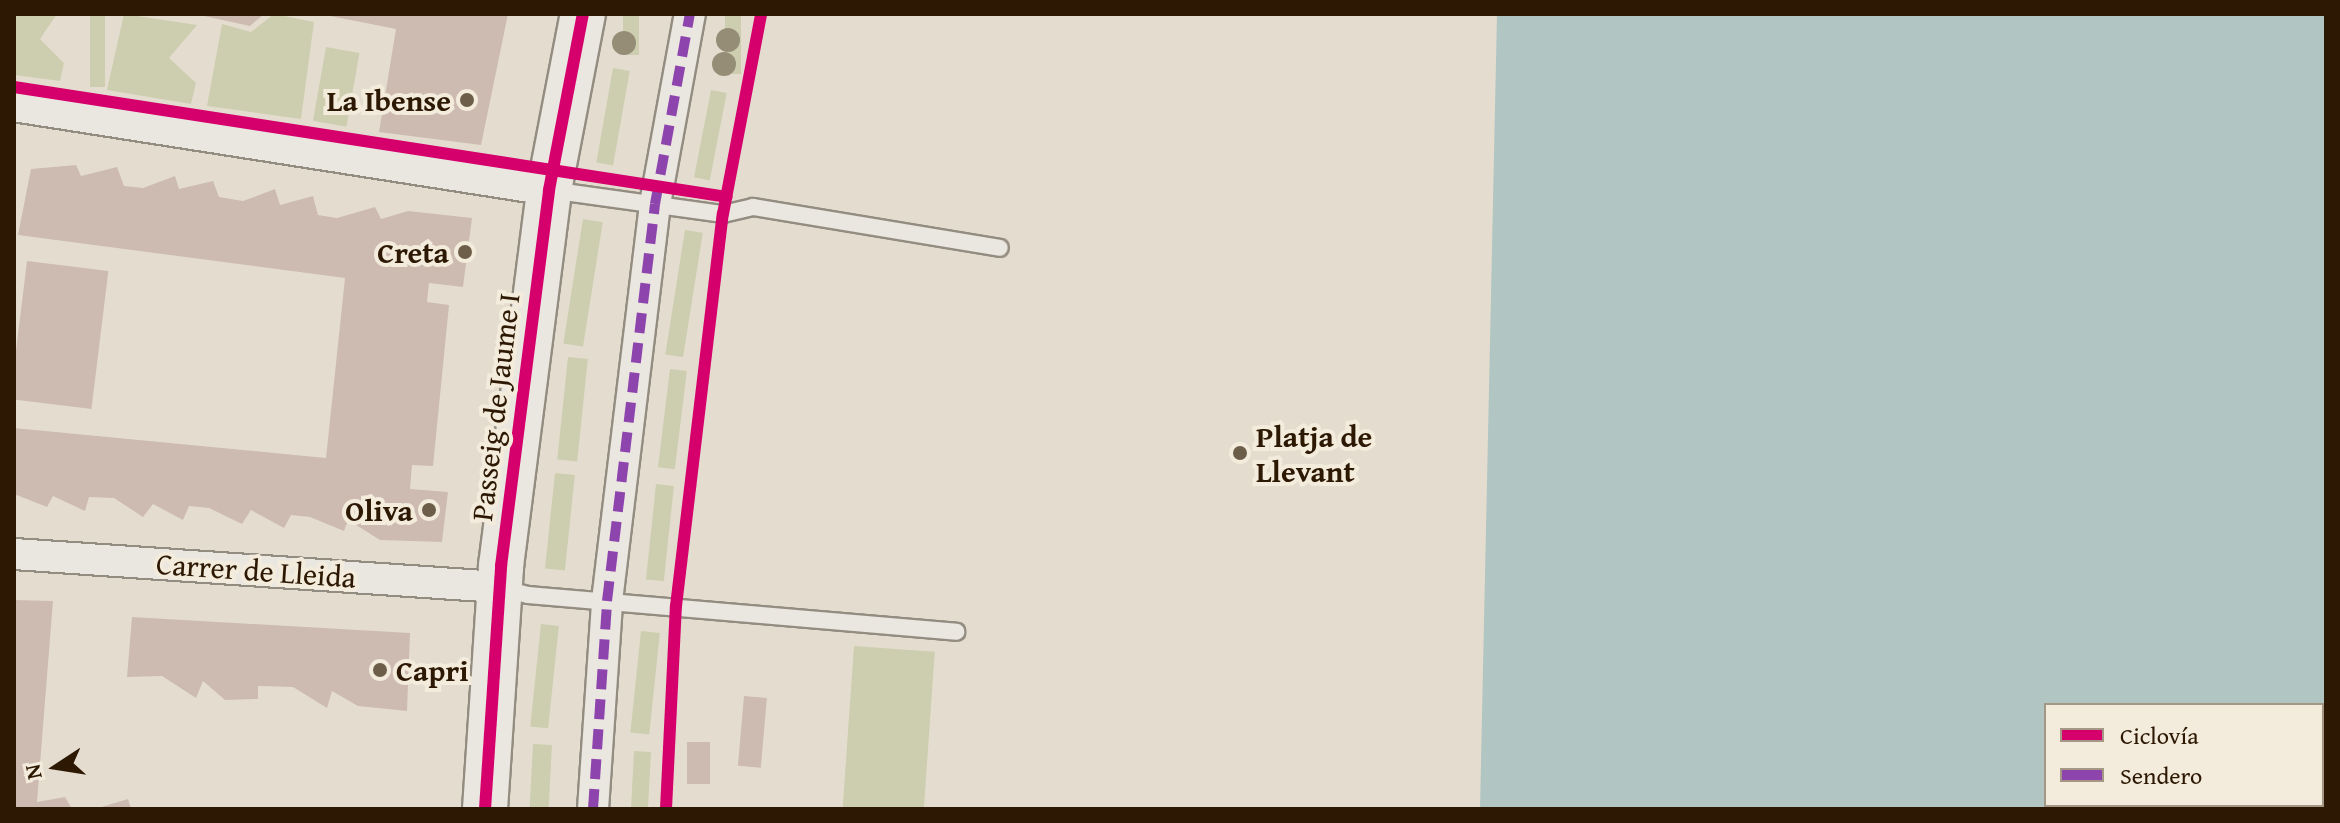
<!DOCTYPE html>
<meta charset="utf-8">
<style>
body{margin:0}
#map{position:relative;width:2340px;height:823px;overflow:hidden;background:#e4ddcf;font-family:"Gentium Book Plus",serif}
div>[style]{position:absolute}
.green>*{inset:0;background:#ccceaf;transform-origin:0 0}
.water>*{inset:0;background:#b1c5c2}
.building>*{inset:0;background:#cdbbb2;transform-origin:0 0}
.roads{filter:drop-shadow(2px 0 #938c81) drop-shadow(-2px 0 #938c81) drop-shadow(0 2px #938c81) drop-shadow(0 -2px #938c81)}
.lane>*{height:16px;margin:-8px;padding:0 8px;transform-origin:8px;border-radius:8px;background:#eae6e0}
.street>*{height:30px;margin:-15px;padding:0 15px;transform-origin:15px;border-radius:15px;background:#eae6e0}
.secondary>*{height:44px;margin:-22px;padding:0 22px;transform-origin:22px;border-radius:22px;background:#eae6e0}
.quiet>*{height:10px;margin-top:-5px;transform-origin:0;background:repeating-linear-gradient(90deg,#8e44ad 0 20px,transparent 0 30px)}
.cycleway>*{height:12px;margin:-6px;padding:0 6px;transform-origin:6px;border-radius:6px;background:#d6006c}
.trees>*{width:24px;height:24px;margin:-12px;border-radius:50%;background:#968d76}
.dots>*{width:22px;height:22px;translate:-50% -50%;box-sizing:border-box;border:4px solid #f3ebdb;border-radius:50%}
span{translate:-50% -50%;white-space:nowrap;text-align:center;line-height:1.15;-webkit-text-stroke:8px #f3ebdb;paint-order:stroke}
.poi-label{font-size:30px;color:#2d1903;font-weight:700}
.right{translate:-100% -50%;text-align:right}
.left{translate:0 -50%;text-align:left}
.street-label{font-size:30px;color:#2d1903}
.frame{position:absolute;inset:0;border:16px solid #2d1903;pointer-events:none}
.legend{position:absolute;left:2044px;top:703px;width:280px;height:104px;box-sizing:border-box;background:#f3ebdb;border:2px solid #a49785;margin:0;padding:10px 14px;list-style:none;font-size:24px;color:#2d1903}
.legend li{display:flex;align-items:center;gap:16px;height:40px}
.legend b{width:40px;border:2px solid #a49785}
.north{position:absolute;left:16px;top:727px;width:80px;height:80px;-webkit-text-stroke:6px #f3ebdb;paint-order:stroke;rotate:258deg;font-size:22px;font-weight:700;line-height:32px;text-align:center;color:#2d1903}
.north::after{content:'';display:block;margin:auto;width:28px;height:36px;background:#2d1903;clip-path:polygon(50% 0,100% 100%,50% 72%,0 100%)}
</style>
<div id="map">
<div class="green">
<i style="clip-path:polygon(14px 14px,57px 14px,40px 39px,64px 63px,60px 81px,14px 75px)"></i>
<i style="left:90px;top:14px;width:15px;height:73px"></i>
<i style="clip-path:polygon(124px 14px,197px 25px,169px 58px,196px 83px,191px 104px,107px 90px)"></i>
<i style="clip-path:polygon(274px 14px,314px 22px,301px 119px,207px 106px,222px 24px,251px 32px)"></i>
<i style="left:623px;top:14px;width:16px;height:41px"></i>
<i style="left:725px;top:14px;width:16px;height:60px"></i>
<i style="left:326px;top:47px;width:34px;height:75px;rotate:10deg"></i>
<i style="left:613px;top:68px;width:17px;height:96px;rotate:10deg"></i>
<i style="left:711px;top:90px;width:16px;height:89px;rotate:11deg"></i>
<i style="left:583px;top:219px;width:20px;height:126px;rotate:9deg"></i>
<i style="left:685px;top:230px;width:18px;height:126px;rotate:9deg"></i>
<i style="left:568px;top:357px;width:20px;height:103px;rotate:6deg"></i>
<i style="left:670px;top:369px;width:17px;height:99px;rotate:7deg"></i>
<i style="left:555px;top:473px;width:20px;height:96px;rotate:6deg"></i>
<i style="left:656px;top:484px;width:18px;height:96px;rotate:6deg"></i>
<i style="left:541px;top:624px;width:18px;height:103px;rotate:6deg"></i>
<i style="left:641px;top:631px;width:19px;height:102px;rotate:6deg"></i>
<i style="left:854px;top:646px;width:81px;height:163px;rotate:4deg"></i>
<i style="left:533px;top:744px;width:19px;height:65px;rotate:3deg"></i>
<i style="left:634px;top:751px;width:17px;height:58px;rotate:3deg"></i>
</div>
<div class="water">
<i style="clip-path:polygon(evenodd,1497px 14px,2326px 14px,2326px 809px,1480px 809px,1497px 14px,2046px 705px,2322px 705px,2322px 805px,2046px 805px,2046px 705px)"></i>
</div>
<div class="building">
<i style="clip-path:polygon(195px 14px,264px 14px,250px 26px)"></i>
<i style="clip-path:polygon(320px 14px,508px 14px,481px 145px,379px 132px,396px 29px)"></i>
<i style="clip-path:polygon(76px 165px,81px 176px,117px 167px,124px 186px,143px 188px,175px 176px,179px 189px,213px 181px,219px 197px,243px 201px,275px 189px,280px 205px,313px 196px,318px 215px,337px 218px,375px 207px,381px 219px,408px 211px,472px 218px,463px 287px,429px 283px,427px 302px,449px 305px,433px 466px,412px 465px,410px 489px,448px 492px,442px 542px,380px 540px,348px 520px,344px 531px,310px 517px,291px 515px,284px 528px,251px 510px,242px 524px,209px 508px,189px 506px,183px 520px,153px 504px,143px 517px,114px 498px,89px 497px,85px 511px,53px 496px,47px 507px,14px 494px,14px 428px,326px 458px,345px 278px,18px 235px,31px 169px)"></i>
<i style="left:27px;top:261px;width:82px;height:139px;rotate:7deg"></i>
<i style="clip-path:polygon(14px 600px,53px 601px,37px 802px,65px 797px,72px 809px,14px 809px)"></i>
<i style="clip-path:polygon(132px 617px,410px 633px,407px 711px,358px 706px,332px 691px,327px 708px,293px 687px,258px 686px,258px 699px,225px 700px,203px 681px,196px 698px,162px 676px,127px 677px)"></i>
<i style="left:744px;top:696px;width:23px;height:70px;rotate:5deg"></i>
<i style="left:687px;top:742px;width:23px;height:42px"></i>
<i style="clip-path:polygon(128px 799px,131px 809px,98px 809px,98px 808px)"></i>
</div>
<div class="roads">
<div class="lane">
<i style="left:550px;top:190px;width:175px;rotate:7.9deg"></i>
<i style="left:723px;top:214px;width:31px;rotate:-13deg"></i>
<i style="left:753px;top:207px;width:250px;rotate:9.4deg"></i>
<i style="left:500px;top:588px;width:29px;rotate:14deg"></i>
<i style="left:528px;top:595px;width:430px;rotate:4.9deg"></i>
</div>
<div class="street">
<i style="left:14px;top:106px;width:542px;rotate:8.92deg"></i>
<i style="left:14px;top:554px;width:485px;rotate:3.9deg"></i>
<i style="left:593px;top:809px;width:208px;rotate:-86.1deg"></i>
<i style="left:607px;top:601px;width:400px;rotate:-83.1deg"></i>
<i style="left:655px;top:204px;width:193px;rotate:-79.6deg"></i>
</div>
<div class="secondary">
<i style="left:485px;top:809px;width:244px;rotate:-86.2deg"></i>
<i style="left:501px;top:566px;width:379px;rotate:-82.7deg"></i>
<i style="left:549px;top:190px;width:179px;rotate:-79.1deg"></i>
</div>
</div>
<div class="quiet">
<i style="left:593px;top:809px;width:208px;rotate:-86.1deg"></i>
<i style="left:607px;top:601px;width:400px;rotate:-83.1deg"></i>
<i style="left:655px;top:204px;width:193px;rotate:-79.6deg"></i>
</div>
<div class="cycleway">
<i style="left:14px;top:87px;width:721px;rotate:8.77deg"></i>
<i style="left:485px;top:809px;width:244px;rotate:-86.2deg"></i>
<i style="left:501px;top:566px;width:379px;rotate:-82.7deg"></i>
<i style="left:549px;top:190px;width:179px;rotate:-79.1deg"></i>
<i style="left:666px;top:809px;width:203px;rotate:-87.2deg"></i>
<i style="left:676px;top:606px;width:395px;rotate:-83.2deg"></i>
<i style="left:723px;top:214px;width:204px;rotate:-79.2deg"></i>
</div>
<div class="trees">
<i style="left:728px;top:40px"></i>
<i style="left:624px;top:43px"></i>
<i style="left:724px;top:64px"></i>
</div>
<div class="dots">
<i style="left:467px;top:100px;background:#6d5e4a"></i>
<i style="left:465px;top:252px;background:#6d5e4a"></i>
<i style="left:1240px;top:453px;background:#6d5e4a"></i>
<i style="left:429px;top:510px;background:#6d5e4a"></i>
<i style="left:380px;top:670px;background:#6d5e4a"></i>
</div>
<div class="poi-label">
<span class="right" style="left:451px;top:100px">La Ibense</span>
<span class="right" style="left:449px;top:252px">Creta</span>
<span class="left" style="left:1256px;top:453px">Platja de<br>Llevant</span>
<span class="right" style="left:413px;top:510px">Oliva</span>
<span class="left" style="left:396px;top:670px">Capri</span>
</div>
<div class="street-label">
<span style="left:495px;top:407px;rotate:-83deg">Passeig de Jaume I</span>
<span style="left:256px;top:570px;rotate:4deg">Carrer de Lleida</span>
</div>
<div class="frame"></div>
<ul class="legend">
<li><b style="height:10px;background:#d6006c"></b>Ciclovía</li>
<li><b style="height:10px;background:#8e44ad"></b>Sendero</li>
</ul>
<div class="north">N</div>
</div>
